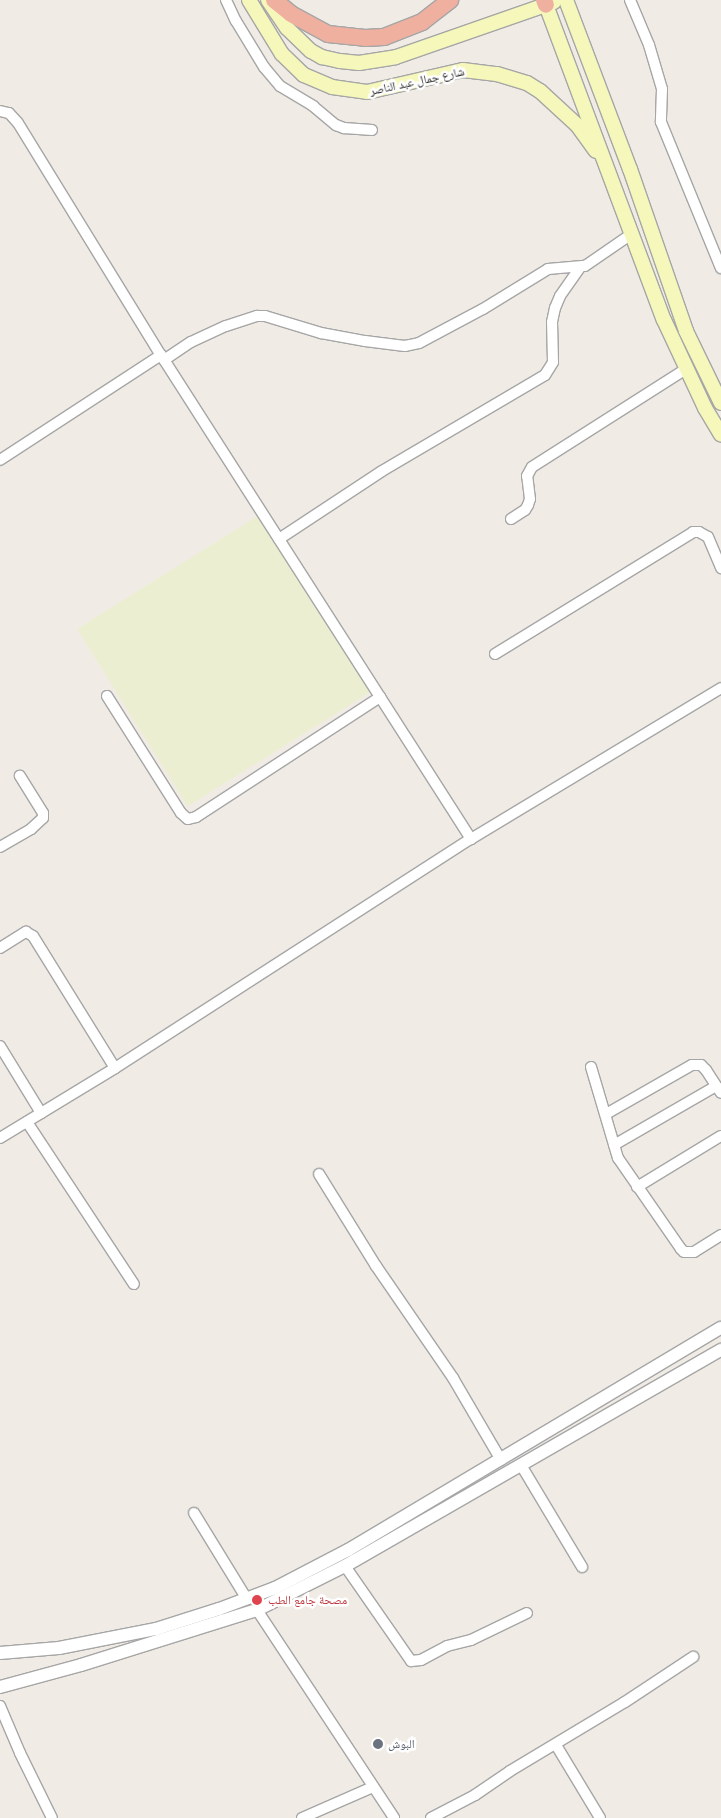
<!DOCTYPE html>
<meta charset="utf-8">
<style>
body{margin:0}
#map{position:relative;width:721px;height:1818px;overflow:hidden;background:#f0ece5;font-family:Montserrat,"Noto Naskh Arabic",sans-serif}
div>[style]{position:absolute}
.farmland>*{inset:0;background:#eceed1;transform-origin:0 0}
.roads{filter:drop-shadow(1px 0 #a6a6a6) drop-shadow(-1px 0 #a6a6a6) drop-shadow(0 1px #a6a6a6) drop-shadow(0 -1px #a6a6a6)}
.minor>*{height:10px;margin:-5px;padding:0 5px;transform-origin:5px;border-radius:5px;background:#fff}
.tertiary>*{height:12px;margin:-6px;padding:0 6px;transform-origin:6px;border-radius:6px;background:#fff}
.secondary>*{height:14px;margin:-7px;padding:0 7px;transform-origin:7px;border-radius:7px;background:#f6f8bb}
.trunk>*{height:16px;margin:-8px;padding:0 8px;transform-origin:8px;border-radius:8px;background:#f0b0a0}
.dots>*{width:14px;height:14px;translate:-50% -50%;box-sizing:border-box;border:2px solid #fff;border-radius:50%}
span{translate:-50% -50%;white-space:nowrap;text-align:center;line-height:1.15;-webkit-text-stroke:5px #fff;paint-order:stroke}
.street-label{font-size:12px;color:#1f1f1f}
.health-label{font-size:12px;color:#be3a42}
.left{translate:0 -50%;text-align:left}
.worship-label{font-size:12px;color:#5b616d}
</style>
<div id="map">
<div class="farmland">
<i style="left:261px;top:514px;width:209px;height:217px;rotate:58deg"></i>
</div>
<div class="roads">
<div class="minor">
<i style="left:226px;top:0;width:23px;rotate:65deg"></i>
<i style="left:236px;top:21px;width:54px;rotate:58.7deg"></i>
<i style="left:264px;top:67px;width:25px;rotate:50deg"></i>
<i style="left:280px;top:86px;width:39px;rotate:31deg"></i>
<i style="left:313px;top:106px;width:30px;rotate:40deg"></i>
<i style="left:336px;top:125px;width:9px;rotate:21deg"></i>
<i style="left:344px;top:128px;width:28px;rotate:4deg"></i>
<i style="left:630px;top:0;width:49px;rotate:67.1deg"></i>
<i style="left:649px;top:45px;width:46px;rotate:73.5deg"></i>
<i style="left:662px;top:89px;width:33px;rotate:92deg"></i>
<i style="left:661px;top:122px;width:158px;rotate:67.7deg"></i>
<i style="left:0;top:111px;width:9px;rotate:13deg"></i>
<i style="left:9px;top:113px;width:13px;rotate:48deg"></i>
<i style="left:18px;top:123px;width:273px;rotate:58.4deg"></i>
<i style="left:161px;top:355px;width:575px;rotate:57.36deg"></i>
<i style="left:164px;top:360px;width:32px;rotate:-34deg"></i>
<i style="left:191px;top:342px;width:38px;rotate:-25deg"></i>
<i style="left:226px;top:326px;width:33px;rotate:-18deg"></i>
<i style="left:257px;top:316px;width:8px"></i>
<i style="left:265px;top:316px;width:59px;rotate:16.9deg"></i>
<i style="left:321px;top:333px;width:45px;rotate:10.3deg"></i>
<i style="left:365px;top:341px;width:40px;rotate:7.1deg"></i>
<i style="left:405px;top:346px;width:14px;rotate:-12deg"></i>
<i style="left:419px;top:343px;width:72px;rotate:-28deg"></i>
<i style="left:483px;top:309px;width:76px;rotate:-31.6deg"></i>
<i style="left:548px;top:269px;width:37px;rotate:-5deg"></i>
<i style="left:585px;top:266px;width:58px;rotate:-34.5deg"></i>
<i style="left:0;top:460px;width:192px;rotate:-33.1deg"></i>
<i style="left:511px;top:519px;width:17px;rotate:-33deg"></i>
<i style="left:525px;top:510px;width:6px;rotate:-59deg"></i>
<i style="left:528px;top:505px;width:6px;rotate:-72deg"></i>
<i style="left:530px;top:499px;width:23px;rotate:-97deg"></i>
<i style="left:527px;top:476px;width:10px;rotate:-61deg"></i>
<i style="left:532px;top:467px;width:183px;rotate:-32.5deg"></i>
<i style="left:279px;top:539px;width:123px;rotate:-33.4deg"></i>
<i style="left:382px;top:471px;width:189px;rotate:-30.5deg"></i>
<i style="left:545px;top:375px;width:15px;rotate:-58deg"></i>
<i style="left:553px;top:362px;width:40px;rotate:-91.4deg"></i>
<i style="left:552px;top:322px;width:14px;rotate:-78deg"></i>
<i style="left:555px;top:308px;width:13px;rotate:-67deg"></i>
<i style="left:560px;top:296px;width:35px;rotate:-55deg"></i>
<i style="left:495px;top:654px;width:233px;rotate:-31.6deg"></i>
<i style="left:693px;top:532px;width:6px"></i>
<i style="left:699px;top:532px;width:10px;rotate:29deg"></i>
<i style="left:708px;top:537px;width:34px;rotate:67deg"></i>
<i style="left:107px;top:696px;width:138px;rotate:57.7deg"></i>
<i style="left:181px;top:813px;width:9px;rotate:41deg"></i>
<i style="left:188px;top:819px;width:8px;rotate:-14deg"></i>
<i style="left:196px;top:817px;width:220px;rotate:-33.1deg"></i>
<i style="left:0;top:847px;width:36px;rotate:-30deg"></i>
<i style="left:31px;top:829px;width:16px;rotate:-43deg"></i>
<i style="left:43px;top:818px;width:5px;rotate:-90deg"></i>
<i style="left:43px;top:813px;width:44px;rotate:-121.9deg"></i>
<i style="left:0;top:948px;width:31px;rotate:-32deg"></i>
<i style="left:26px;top:932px;width:8px;rotate:30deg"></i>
<i style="left:33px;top:936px;width:155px;rotate:58.2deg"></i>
<i style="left:0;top:1046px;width:79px;rotate:58.5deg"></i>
<i style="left:591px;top:1067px;width:95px;rotate:73.5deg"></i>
<i style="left:618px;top:1158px;width:111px;rotate:55.3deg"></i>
<i style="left:681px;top:1249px;width:4px;rotate:45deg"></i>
<i style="left:684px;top:1252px;width:10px"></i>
<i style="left:694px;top:1252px;width:32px;rotate:-32deg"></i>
<i style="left:606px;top:1114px;width:99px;rotate:-29.7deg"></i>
<i style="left:692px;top:1065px;width:9px"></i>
<i style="left:701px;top:1065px;width:7px;rotate:45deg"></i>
<i style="left:706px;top:1070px;width:27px;rotate:57deg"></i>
<i style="left:27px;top:1122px;width:194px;rotate:56.6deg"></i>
<i style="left:0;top:1138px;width:135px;rotate:-31.3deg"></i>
<i style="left:115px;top:1068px;width:423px;rotate:-32.8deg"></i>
<i style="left:471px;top:839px;width:292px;rotate:-31.1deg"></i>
<i style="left:614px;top:1145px;width:118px;rotate:-30deg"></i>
<i style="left:319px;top:1174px;width:108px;rotate:58.2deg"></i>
<i style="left:376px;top:1266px;width:136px;rotate:55.5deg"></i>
<i style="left:453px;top:1378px;width:95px;rotate:59.7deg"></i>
<i style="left:637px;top:1187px;width:98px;rotate:-31.3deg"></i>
<i style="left:521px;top:1465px;width:119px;rotate:59.1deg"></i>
<i style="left:194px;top:1513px;width:101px;rotate:58.4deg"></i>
<i style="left:345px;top:1566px;width:116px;rotate:55.2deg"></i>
<i style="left:411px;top:1661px;width:10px;rotate:-6deg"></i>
<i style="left:421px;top:1660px;width:30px;rotate:-28deg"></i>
<i style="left:447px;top:1646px;width:25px;rotate:-14deg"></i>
<i style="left:471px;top:1640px;width:62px;rotate:-25.7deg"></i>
<i style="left:257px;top:1610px;width:249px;rotate:56.6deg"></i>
<i style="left:0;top:1706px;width:51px;rotate:66.9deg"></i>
<i style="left:20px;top:1753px;width:72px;rotate:63.8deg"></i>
<i style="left:556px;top:1745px;width:85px;rotate:58.9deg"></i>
<i style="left:302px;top:1818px;width:77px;rotate:-23.6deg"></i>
<i style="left:431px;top:1818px;width:50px;rotate:-27.6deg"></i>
<i style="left:475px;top:1795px;width:42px;rotate:-34.4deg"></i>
<i style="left:510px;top:1771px;width:134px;rotate:-31deg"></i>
<i style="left:625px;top:1702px;width:82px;rotate:-33.5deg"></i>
</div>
<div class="tertiary">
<i style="left:0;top:1653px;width:59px;rotate:-4.8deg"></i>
<i style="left:59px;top:1648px;width:99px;rotate:-11.1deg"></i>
<i style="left:156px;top:1629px;width:66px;rotate:-17.6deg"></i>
<i style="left:219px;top:1609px;width:60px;rotate:-20.6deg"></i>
<i style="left:275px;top:1588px;width:82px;rotate:-27.5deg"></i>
<i style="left:348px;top:1550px;width:434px;rotate:-30.8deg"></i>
<i style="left:0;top:1687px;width:84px;rotate:-15.2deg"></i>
<i style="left:81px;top:1665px;width:184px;rotate:-17.4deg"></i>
<i style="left:257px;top:1610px;width:98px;rotate:-26.6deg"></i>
<i style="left:345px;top:1566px;width:434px;rotate:-29.9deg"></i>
</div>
<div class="secondary">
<i style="left:249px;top:0;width:63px;rotate:58.6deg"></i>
<i style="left:282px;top:54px;width:30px;rotate:44deg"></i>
<i style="left:304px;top:75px;width:30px;rotate:23deg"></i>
<i style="left:332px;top:87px;width:35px;rotate:8deg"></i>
<i style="left:367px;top:92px;width:98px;rotate:-12.9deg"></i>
<i style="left:463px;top:70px;width:34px;rotate:7deg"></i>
<i style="left:497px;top:74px;width:31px;rotate:17deg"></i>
<i style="left:527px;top:83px;width:15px;rotate:32deg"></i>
<i style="left:540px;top:91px;width:50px;rotate:42.6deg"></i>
<i style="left:577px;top:125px;width:32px;rotate:54deg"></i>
<i style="left:268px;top:0;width:34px;rotate:56deg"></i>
<i style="left:287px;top:28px;width:33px;rotate:44deg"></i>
<i style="left:311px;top:51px;width:13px;rotate:29deg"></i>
<i style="left:322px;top:57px;width:18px;rotate:13deg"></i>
<i style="left:340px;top:61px;width:19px;rotate:6deg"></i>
<i style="left:359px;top:63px;width:37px;rotate:-9deg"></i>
<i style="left:396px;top:57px;width:167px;rotate:-19.2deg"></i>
<i style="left:566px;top:0;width:181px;rotate:69.3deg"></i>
<i style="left:630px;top:169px;width:171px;rotate:70.9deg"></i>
<i style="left:686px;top:331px;width:80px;rotate:64.1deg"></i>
<i style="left:546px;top:5px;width:336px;rotate:69.5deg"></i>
<i style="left:664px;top:320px;width:97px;rotate:65deg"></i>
<i style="left:705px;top:408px;width:31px;rotate:59deg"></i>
</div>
<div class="trunk">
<i style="left:274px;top:0;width:22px;rotate:39deg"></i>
<i style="left:291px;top:14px;width:42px;rotate:28.4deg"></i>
<i style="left:328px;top:34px;width:37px;rotate:6deg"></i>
<i style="left:365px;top:38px;width:19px;rotate:-3deg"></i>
<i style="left:384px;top:37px;width:41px;rotate:-21.5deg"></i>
<i style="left:422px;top:22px;width:36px;rotate:-38deg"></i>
<i style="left:544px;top:0;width:5px;rotate:68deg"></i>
</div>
</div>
<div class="dots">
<i style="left:257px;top:1600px;background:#e0444e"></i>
<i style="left:378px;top:1744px;background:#6b7280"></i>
</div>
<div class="street-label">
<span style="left:417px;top:81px;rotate:-12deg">شارع جمال عبد الناصر</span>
</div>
<div class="health-label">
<span class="left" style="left:268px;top:1600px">مصحة جامع الطب</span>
</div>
<div class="worship-label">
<span class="left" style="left:388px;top:1744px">البوش</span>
</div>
</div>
